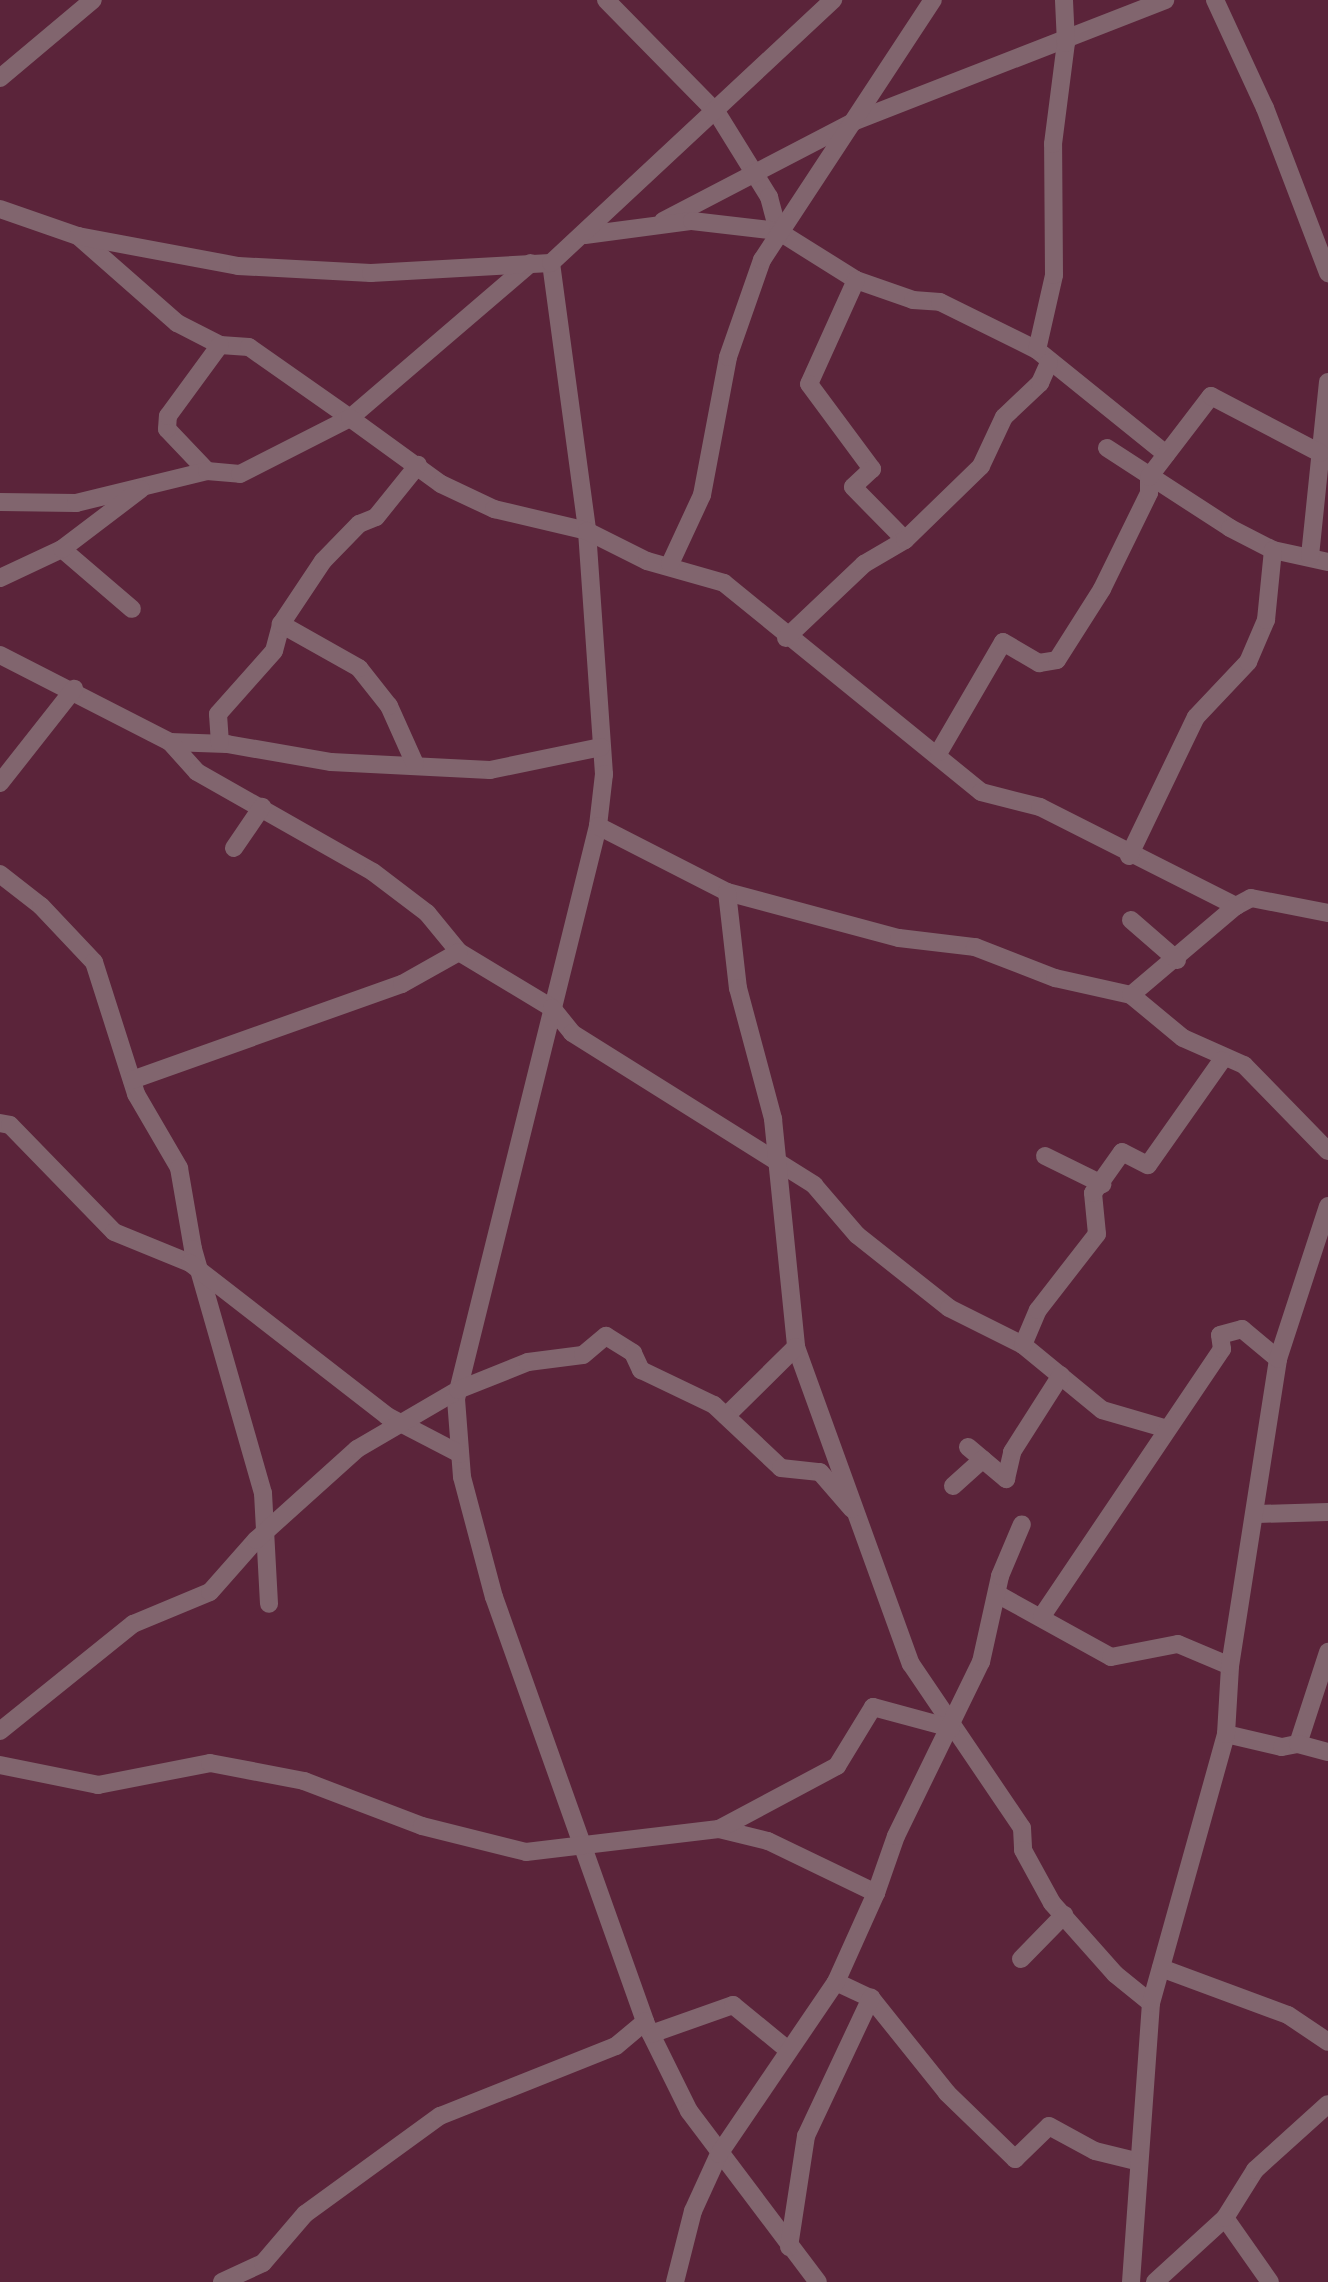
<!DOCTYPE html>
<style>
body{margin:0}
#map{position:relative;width:1328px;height:2282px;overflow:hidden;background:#5b243a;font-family:"Nunito Sans",sans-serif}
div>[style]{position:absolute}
.minor>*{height:18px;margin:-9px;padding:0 9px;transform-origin:9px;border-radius:9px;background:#81656e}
.tertiary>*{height:18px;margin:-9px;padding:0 9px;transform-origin:9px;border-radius:9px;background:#81656e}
span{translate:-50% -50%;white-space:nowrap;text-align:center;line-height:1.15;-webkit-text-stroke:6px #311821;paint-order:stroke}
</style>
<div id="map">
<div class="minor">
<i style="left:606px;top:0;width:158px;rotate:45.5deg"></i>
<i style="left:717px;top:113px;width:99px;rotate:58.2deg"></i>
<i style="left:769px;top:197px;width:35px;rotate:75deg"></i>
<i style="left:1215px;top:0;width:119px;rotate:65.2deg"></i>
<i style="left:1265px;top:108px;width:177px;rotate:69.1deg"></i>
<i style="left:0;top:78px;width:121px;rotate:-40deg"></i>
<i style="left:663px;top:221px;width:216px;rotate:-27.5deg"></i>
<i style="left:855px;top:121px;width:333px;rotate:-21.3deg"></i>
<i style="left:585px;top:235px;width:108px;rotate:-7.5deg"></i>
<i style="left:692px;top:221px;width:87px;rotate:6.6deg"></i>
<i style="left:778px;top:231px;width:92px;rotate:32.1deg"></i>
<i style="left:856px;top:280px;width:60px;rotate:19.3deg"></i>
<i style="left:913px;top:300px;width:27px;rotate:4deg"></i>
<i style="left:940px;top:302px;width:108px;rotate:26.3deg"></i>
<i style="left:1037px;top:350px;width:166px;rotate:38.9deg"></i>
<i style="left:78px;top:236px;width:132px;rotate:41.3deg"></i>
<i style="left:177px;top:323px;width:48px;rotate:27.1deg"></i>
<i style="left:220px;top:345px;width:29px;rotate:4deg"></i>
<i style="left:249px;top:347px;width:123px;rotate:35.1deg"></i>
<i style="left:350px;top:418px;width:238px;rotate:-40.6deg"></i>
<i style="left:551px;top:263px;width:270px;rotate:82.3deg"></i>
<i style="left:587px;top:531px;width:244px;rotate:86deg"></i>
<i style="left:604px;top:774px;width:52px;rotate:96.6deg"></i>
<i style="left:598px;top:826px;width:590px;rotate:103.92deg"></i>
<i style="left:456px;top:1399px;width:78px;rotate:85.6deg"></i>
<i style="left:462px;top:1477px;width:124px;rotate:75.1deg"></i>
<i style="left:494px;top:1597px;width:451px;rotate:70.4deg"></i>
<i style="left:645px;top:2022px;width:99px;rotate:63.7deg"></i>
<i style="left:689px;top:2111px;width:214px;rotate:53deg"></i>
<i style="left:856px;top:280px;width:114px;rotate:114.3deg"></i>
<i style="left:809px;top:384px;width:106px;rotate:53.5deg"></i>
<i style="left:872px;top:469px;width:26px;rotate:137deg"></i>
<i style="left:853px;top:487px;width:74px;rotate:45.5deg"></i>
<i style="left:1037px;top:350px;width:77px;rotate:-77.2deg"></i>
<i style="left:1054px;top:275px;width:131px;rotate:-90.4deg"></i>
<i style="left:1053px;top:144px;width:102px;rotate:-82.7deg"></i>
<i style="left:1066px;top:43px;width:43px;rotate:-92.7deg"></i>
<i style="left:1107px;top:448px;width:147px;rotate:33deg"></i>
<i style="left:1230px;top:528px;width:48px;rotate:27.1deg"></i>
<i style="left:1273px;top:550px;width:56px;rotate:12.3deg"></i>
<i style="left:207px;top:471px;width:58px;rotate:-133.6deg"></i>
<i style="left:167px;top:429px;width:13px;rotate:-86deg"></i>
<i style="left:168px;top:416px;width:88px;rotate:-53.8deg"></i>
<i style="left:0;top:502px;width:76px;rotate:0.8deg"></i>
<i style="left:76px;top:503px;width:135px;rotate:-13.7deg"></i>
<i style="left:207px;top:471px;width:33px;rotate:5deg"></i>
<i style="left:240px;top:474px;width:123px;rotate:-27deg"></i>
<i style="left:350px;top:418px;width:112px;rotate:36deg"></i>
<i style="left:441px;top:484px;width:59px;rotate:25.3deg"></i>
<i style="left:494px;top:509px;width:96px;rotate:13.3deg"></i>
<i style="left:587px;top:531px;width:67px;rotate:26.6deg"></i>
<i style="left:647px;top:561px;width:80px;rotate:15.9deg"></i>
<i style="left:724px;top:583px;width:331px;rotate:39.1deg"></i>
<i style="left:981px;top:792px;width:61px;rotate:14.3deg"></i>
<i style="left:1040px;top:807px;width:220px;rotate:26.8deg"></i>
<i style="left:1236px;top:906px;width:17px;rotate:-28deg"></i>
<i style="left:1251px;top:898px;width:78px;rotate:11deg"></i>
<i style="left:62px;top:549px;width:92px;rotate:40.6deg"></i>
<i style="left:1310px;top:556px;width:175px;rotate:-84.1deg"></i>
<i style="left:670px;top:564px;width:76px;rotate:-65.1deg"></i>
<i style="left:702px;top:495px;width:140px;rotate:-79.3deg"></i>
<i style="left:728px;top:357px;width:103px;rotate:-70.7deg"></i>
<i style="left:762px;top:260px;width:311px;rotate:-56.7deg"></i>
<i style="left:0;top:578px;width:68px;rotate:-25.1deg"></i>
<i style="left:62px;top:549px;width:99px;rotate:-37.2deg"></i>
<i style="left:786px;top:638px;width:108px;rotate:-43.5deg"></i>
<i style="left:864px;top:564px;width:48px;rotate:-30.3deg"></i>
<i style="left:905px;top:540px;width:106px;rotate:-44.2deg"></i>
<i style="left:981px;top:466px;width:54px;rotate:-64.9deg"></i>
<i style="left:1004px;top:417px;width:50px;rotate:-43.4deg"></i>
<i style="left:1040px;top:383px;width:22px;rotate:-66deg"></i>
<i style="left:0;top:655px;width:191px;rotate:27.1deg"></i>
<i style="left:170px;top:742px;width:57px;rotate:2deg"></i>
<i style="left:227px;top:744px;width:106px;rotate:9.8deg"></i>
<i style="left:331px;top:762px;width:159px;rotate:2.9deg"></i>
<i style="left:490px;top:770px;width:113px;rotate:-11.7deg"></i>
<i style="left:170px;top:742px;width:40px;rotate:48deg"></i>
<i style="left:197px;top:772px;width:202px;rotate:29.6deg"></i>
<i style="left:373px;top:872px;width:68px;rotate:37.2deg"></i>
<i style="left:427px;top:913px;width:50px;rotate:50.6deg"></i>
<i style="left:459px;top:952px;width:109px;rotate:31.1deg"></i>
<i style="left:552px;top:1008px;width:32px;rotate:51deg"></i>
<i style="left:572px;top:1033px;width:286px;rotate:32.1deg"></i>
<i style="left:814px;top:1185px;width:66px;rotate:49.3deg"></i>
<i style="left:857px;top:1235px;width:117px;rotate:38.4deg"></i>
<i style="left:949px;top:1308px;width:83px;rotate:26.6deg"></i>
<i style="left:1023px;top:1345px;width:102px;rotate:39.4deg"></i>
<i style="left:1102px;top:1410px;width:65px;rotate:16.2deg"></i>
<i style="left:220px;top:743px;width:29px;rotate:-94deg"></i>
<i style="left:218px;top:714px;width:84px;rotate:-48.4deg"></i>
<i style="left:274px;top:651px;width:28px;rotate:-75deg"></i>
<i style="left:939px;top:752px;width:127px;rotate:-59.8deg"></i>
<i style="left:1003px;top:642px;width:42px;rotate:30.3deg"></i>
<i style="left:1039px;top:663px;width:18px;rotate:-9deg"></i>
<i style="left:1057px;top:660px;width:84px;rotate:-57.6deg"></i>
<i style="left:1102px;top:589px;width:107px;rotate:-63.9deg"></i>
<i style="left:1149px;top:493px;width:16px;rotate:-90deg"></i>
<i style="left:1149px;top:477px;width:102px;rotate:-52.6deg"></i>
<i style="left:1211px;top:396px;width:123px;rotate:27.6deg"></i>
<i style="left:415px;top:764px;width:64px;rotate:-114.1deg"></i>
<i style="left:389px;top:706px;width:48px;rotate:-128.3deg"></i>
<i style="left:359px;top:668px;width:90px;rotate:-150.6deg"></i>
<i style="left:281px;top:624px;width:76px;rotate:-56.3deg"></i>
<i style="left:323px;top:561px;width:52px;rotate:-45.8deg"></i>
<i style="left:359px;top:524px;width:18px;rotate:-22deg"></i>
<i style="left:376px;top:517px;width:67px;rotate:-51.1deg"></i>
<i style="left:0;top:783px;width:120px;rotate:-51.8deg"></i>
<i style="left:598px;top:826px;width:145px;rotate:27.1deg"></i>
<i style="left:727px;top:892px;width:178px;rotate:15deg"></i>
<i style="left:899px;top:938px;width:77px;rotate:6.8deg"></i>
<i style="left:975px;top:947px;width:86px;rotate:21.2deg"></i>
<i style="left:1055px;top:978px;width:78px;rotate:12.6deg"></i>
<i style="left:1131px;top:995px;width:138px;rotate:-40.3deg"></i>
<i style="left:234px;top:848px;width:50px;rotate:-55.7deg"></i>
<i style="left:1129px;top:856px;width:154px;rotate:-64.3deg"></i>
<i style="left:1196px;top:717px;width:76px;rotate:-46.6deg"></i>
<i style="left:1248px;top:662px;width:46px;rotate:-66.8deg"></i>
<i style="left:1266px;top:620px;width:70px;rotate:-84.3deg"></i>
<i style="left:0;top:874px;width:52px;rotate:38deg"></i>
<i style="left:41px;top:906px;width:77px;rotate:46.6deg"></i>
<i style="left:94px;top:962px;width:139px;rotate:72.3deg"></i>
<i style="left:136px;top:1094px;width:86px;rotate:59.8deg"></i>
<i style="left:179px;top:1168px;width:82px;rotate:80.2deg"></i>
<i style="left:193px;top:1249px;width:254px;rotate:74deg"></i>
<i style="left:263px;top:1493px;width:111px;rotate:86.9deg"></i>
<i style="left:727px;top:892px;width:97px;rotate:83.5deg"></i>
<i style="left:738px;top:988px;width:136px;rotate:75deg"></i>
<i style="left:773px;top:1119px;width:229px;rotate:84.2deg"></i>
<i style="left:796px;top:1347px;width:337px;rotate:70.1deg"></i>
<i style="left:911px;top:1664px;width:198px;rotate:55.9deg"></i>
<i style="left:1022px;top:1828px;width:22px;rotate:87deg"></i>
<i style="left:1023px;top:1850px;width:60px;rotate:61.3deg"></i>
<i style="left:1052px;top:1903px;width:95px;rotate:48.4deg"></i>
<i style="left:1115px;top:1974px;width:46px;rotate:38.9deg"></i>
<i style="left:1131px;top:920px;width:61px;rotate:41deg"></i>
<i style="left:1131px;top:995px;width:67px;rotate:39.6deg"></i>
<i style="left:1183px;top:1038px;width:67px;rotate:23.9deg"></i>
<i style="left:1244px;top:1065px;width:120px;rotate:45.7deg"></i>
<i style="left:132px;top:1080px;width:287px;rotate:-19.6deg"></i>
<i style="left:402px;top:984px;width:65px;rotate:-29.3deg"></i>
<i style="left:0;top:1123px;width:10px;rotate:11deg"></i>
<i style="left:10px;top:1125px;width:149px;rotate:45.8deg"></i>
<i style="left:114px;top:1232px;width:82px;rotate:22.2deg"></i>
<i style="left:190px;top:1263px;width:249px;rotate:37.8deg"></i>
<i style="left:387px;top:1416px;width:82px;rotate:27.5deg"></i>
<i style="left:1045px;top:1156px;width:64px;rotate:26.2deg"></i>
<i style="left:1023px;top:1345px;width:38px;rotate:-67deg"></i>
<i style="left:1038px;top:1310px;width:96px;rotate:-52.2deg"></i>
<i style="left:1097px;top:1234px;width:41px;rotate:-95.6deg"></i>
<i style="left:1093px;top:1193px;width:50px;rotate:-54.7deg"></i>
<i style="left:1122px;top:1152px;width:29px;rotate:27deg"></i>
<i style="left:1148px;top:1165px;width:128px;rotate:-54.8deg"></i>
<i style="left:726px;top:1416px;width:98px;rotate:-44.6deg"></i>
<i style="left:968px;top:1447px;width:50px;rotate:40.1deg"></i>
<i style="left:1006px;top:1479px;width:28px;rotate:-77deg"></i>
<i style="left:1012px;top:1452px;width:91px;rotate:-57.5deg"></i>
<i style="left:953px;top:1486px;width:40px;rotate:-42deg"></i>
<i style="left:1257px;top:1514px;width:71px;rotate:-1.6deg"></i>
<i style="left:997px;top:1594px;width:130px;rotate:28.9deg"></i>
<i style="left:1111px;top:1657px;width:68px;rotate:-11deg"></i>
<i style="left:1178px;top:1644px;width:56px;rotate:22.9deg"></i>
<i style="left:1042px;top:1616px;width:322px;rotate:-56deg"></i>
<i style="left:1222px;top:1349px;width:14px;rotate:-98deg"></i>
<i style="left:1220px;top:1335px;width:23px;rotate:-15deg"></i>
<i style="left:1242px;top:1329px;width:47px;rotate:39.8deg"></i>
<i style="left:0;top:1731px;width:171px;rotate:-38.8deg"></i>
<i style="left:133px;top:1624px;width:83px;rotate:-22.6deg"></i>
<i style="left:210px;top:1592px;width:69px;rotate:-48.5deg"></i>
<i style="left:256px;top:1540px;width:136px;rotate:-42deg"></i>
<i style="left:357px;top:1449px;width:117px;rotate:-30.3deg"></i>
<i style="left:458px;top:1390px;width:75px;rotate:-21.8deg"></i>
<i style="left:528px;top:1362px;width:55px;rotate:-7.3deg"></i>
<i style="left:583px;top:1355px;width:30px;rotate:-40deg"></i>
<i style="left:606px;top:1336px;width:32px;rotate:32deg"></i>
<i style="left:633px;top:1353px;width:19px;rotate:65deg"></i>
<i style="left:641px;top:1370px;width:81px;rotate:25.6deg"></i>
<i style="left:714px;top:1405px;width:92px;rotate:43.2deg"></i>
<i style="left:781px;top:1468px;width:39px;rotate:6deg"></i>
<i style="left:820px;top:1472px;width:49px;rotate:49.1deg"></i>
<i style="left:1226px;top:1734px;width:57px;rotate:13.1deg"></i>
<i style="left:1282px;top:1747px;width:16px;rotate:-11deg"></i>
<i style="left:1298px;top:1744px;width:97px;rotate:-71.9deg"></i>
<i style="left:1298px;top:1744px;width:31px;rotate:15deg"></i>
<i style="left:0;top:1765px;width:100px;rotate:11.5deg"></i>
<i style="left:98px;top:1785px;width:114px;rotate:-11.1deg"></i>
<i style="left:210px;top:1763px;width:96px;rotate:10.8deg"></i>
<i style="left:304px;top:1781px;width:126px;rotate:20.9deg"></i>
<i style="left:422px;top:1826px;width:107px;rotate:14deg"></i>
<i style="left:526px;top:1852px;width:194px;rotate:-6.8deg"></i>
<i style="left:719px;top:1829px;width:50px;rotate:13.8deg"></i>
<i style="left:768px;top:1841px;width:120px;rotate:25.7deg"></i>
<i style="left:719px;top:1829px;width:134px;rotate:-28.1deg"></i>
<i style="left:837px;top:1766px;width:69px;rotate:-58.6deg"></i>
<i style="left:873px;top:1707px;width:81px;rotate:15.1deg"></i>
<i style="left:1021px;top:1959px;width:62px;rotate:-45.7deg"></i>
<i style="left:1161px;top:1968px;width:135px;rotate:20.3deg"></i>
<i style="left:1288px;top:2015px;width:48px;rotate:34deg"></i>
<i style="left:836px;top:1982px;width:38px;rotate:25deg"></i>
<i style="left:871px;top:1998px;width:122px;rotate:51.3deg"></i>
<i style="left:947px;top:2093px;width:95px;rotate:44.1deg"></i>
<i style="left:1015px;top:2159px;width:47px;rotate:-44.1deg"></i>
<i style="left:1049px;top:2126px;width:52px;rotate:28.5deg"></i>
<i style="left:1095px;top:2151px;width:42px;rotate:13.7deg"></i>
<i style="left:651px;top:2034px;width:87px;rotate:-19.5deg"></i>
<i style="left:733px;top:2005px;width:71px;rotate:39.3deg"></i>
<i style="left:1225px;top:2218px;width:78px;rotate:54.9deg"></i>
<i style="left:789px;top:2247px;width:112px;rotate:-81.3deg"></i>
<i style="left:806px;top:2136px;width:153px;rotate:-64.8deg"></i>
<i style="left:222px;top:2282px;width:45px;rotate:-24.9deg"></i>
<i style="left:263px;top:2263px;width:65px;rotate:-49.4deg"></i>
<i style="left:305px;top:2214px;width:167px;rotate:-36deg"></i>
<i style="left:440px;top:2116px;width:189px;rotate:-21.7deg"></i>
<i style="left:616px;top:2046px;width:38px;rotate:-40deg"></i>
<i style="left:675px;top:2282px;width:73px;rotate:-75.8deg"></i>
<i style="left:693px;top:2211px;width:63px;rotate:-65.5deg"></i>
<i style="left:719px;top:2154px;width:208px;rotate:-55.8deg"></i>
<i style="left:836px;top:1982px;width:98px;rotate:-65.8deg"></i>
<i style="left:876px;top:1893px;width:60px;rotate:-70.7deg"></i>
<i style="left:896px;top:1836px;width:194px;rotate:-64deg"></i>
<i style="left:981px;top:1662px;width:88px;rotate:-77.5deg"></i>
<i style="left:1000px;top:1576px;width:56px;rotate:-67.1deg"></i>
<i style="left:1131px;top:2282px;width:280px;rotate:-85.9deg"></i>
<i style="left:1151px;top:2003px;width:279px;rotate:-74.4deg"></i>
<i style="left:1226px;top:1734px;width:68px;rotate:-86.6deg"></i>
<i style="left:1230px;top:1666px;width:311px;rotate:-81.1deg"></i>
<i style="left:1278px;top:1359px;width:161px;rotate:-71.9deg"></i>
<i style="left:1155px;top:2282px;width:95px;rotate:-42.4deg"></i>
<i style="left:1225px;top:2218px;width:57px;rotate:-58deg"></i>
<i style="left:1255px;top:2170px;width:98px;rotate:-42.1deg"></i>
</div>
<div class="tertiary">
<i style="left:0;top:209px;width:83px;rotate:19.1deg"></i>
<i style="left:78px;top:236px;width:163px;rotate:10.6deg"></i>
<i style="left:238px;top:266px;width:133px;rotate:3deg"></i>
<i style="left:371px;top:273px;width:180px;rotate:-3.2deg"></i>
<i style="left:551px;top:263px;width:386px;rotate:-43deg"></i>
</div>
</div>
